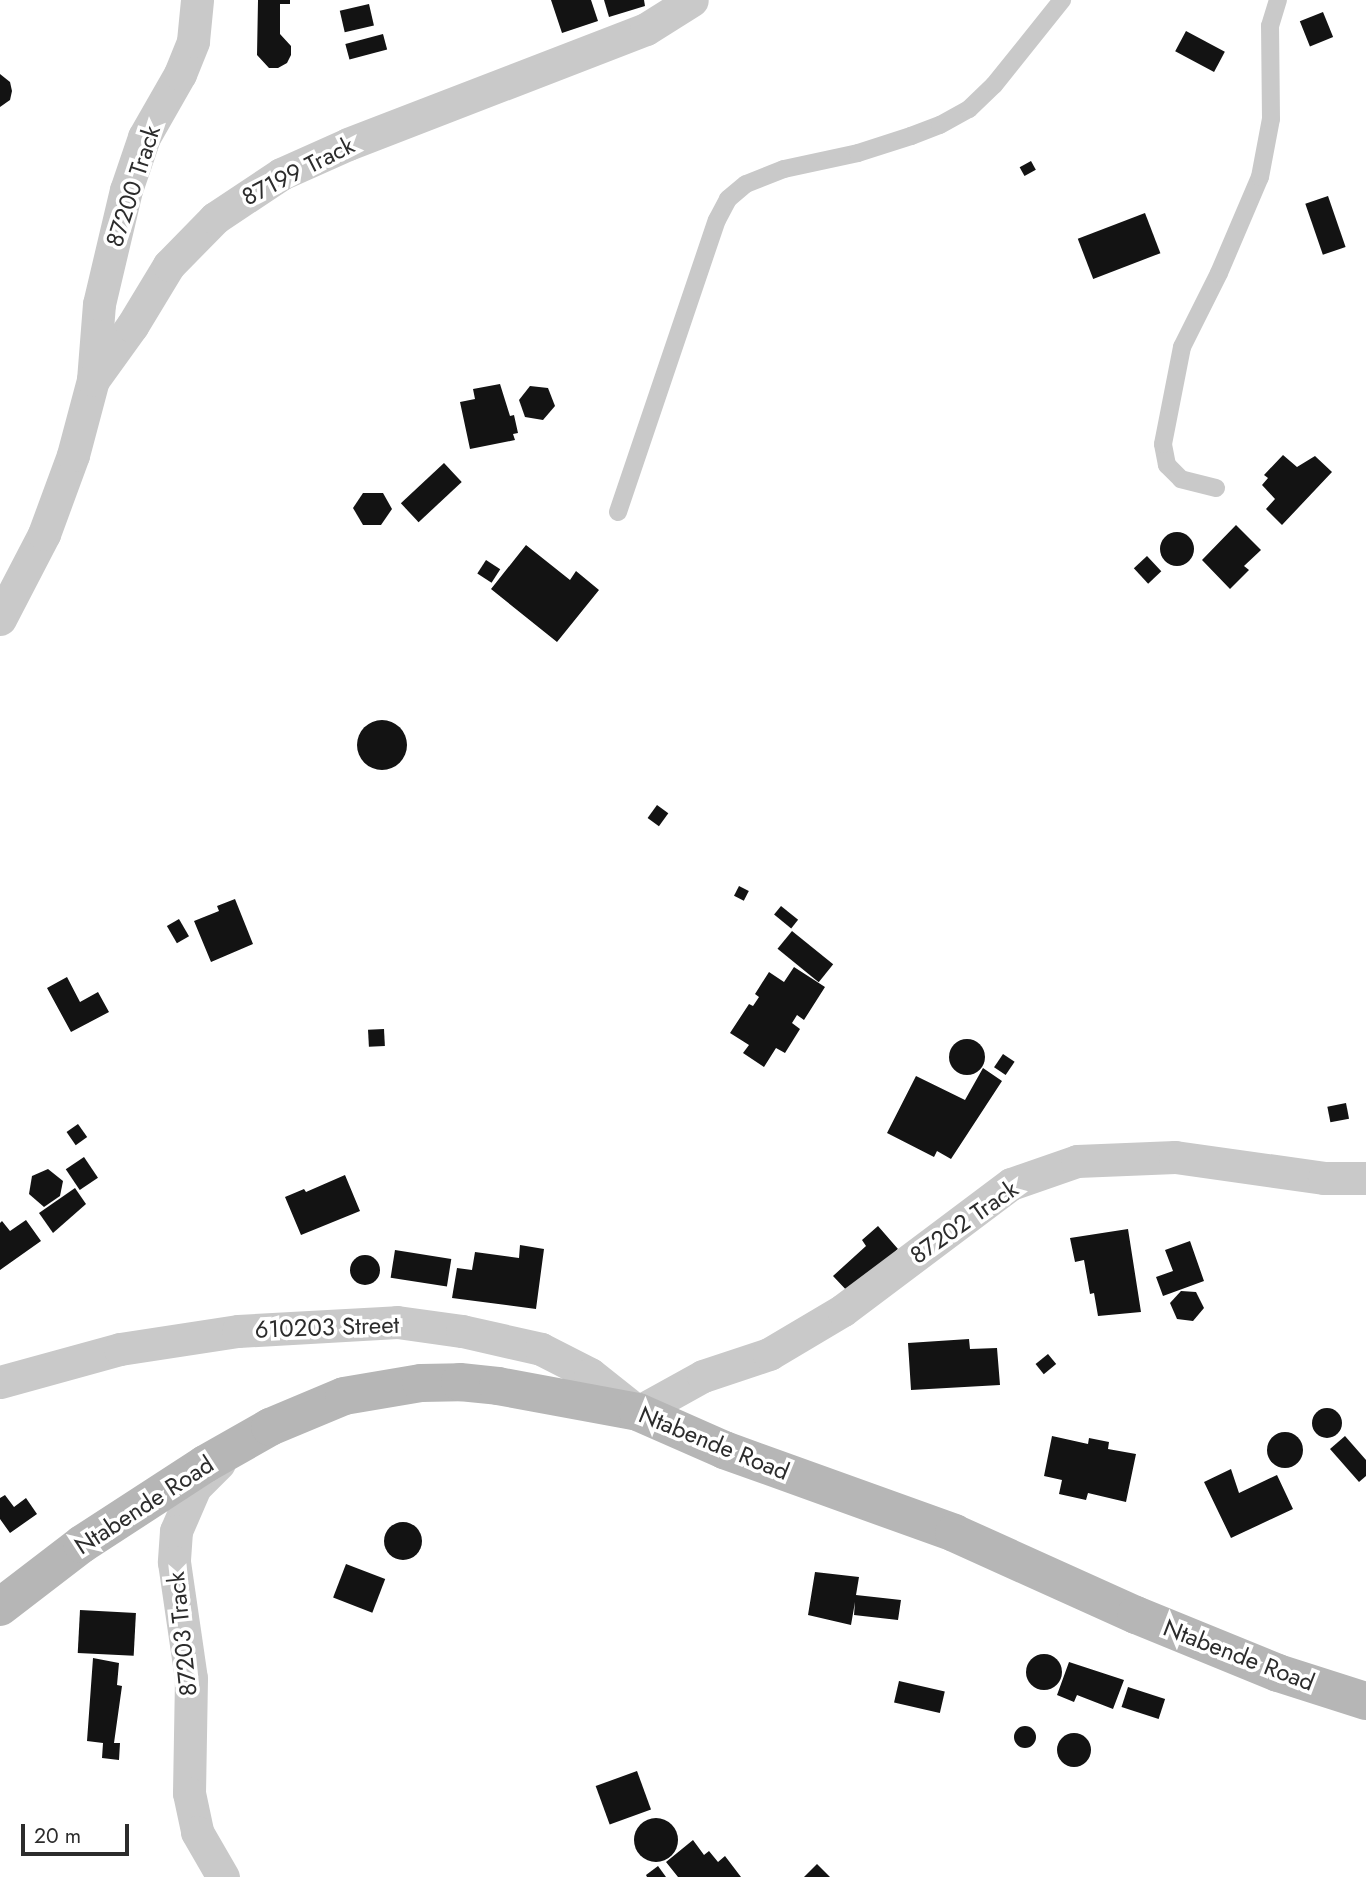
<!DOCTYPE html>
<style>
body{margin:0}
#map{position:relative;width:1366px;height:1877px;overflow:hidden;background:#fff;font-family:Jost,sans-serif}
div>[style]{position:absolute}
.building>*{inset:0;background:#131313;transform-origin:0 0}
.round{border-radius:50%}
.lane>*{height:18px;margin:-9px;padding:0 9px;transform-origin:9px;border-radius:9px;background:#c9c9c9}
.street>*{height:33px;margin:-16.5px;padding:0 16.5px;transform-origin:16.5px;border-radius:16.5px;background:#c9c9c9}
.secondary>*{height:38px;margin:-19px;padding:0 19px;transform-origin:19px;border-radius:19px;background:#b6b6b6}
span{translate:-50% -50%;white-space:nowrap;text-align:center;line-height:1.15;-webkit-text-stroke:7px #fff;paint-order:stroke}
.street-label{font-size:24px;color:#2c2c2c}
.scale{position:absolute;left:21px;top:1824px;width:108px;height:32px;box-sizing:border-box;border:4px solid #2c2c2c;border-top:0;padding-left:9px;font-size:21px;line-height:24px;white-space:nowrap;color:#2c2c2c;-webkit-text-stroke:5px #fff;paint-order:stroke}
</style>
<div id="map">
<div class="building">
<i style="clip-path:polygon(258px 0,290px 0,290px 4px,280px 4px,280px 34px,291px 46px,291px 55px,287px 63px,278px 68px,269px 68px,257px 55px)"></i>
<i style="clip-path:polygon(551px 0,591px 0,598px 21px,562px 33px)"></i>
<i style="clip-path:polygon(604px 0,644px 0,645px 6px,609px 17px)"></i>
<i style="left:369px;top:4px;width:22px;height:30px;rotate:77deg"></i>
<i style="left:1323px;top:12px;width:27px;height:25px;rotate:68deg"></i>
<i style="left:1186px;top:31px;width:44px;height:23px;rotate:28deg"></i>
<i style="left:383px;top:34px;width:16px;height:39px;rotate:75deg"></i>
<i style="clip-path:polygon(0 74px,10px 82px,12px 91px,10px 100px,0 107px)"></i>
<i style="left:1031px;top:161px;width:10px;height:13px;rotate:61deg"></i>
<i style="left:1328px;top:196px;width:54px;height:24px;rotate:71deg"></i>
<i style="left:1145px;top:213px;width:43px;height:72px;rotate:69deg"></i>
<i style="clip-path:polygon(500px 384px,510px 416px,514px 415px,518px 433px,513px 434px,515px 440px,470px 449px,460px 402px,475px 399px,473px 389px)"></i>
<i style="clip-path:polygon(530px 386px,548px 388px,555px 406px,543px 420px,525px 417px,519px 400px)"></i>
<i style="clip-path:polygon(1283px 455px,1297px 467px,1315px 456px,1332px 472px,1282px 525px,1266px 509px,1275px 499px,1262px 485px,1268px 478px,1264px 475px)"></i>
<i style="left:444px;top:463px;width:26px;height:59px;rotate:47deg"></i>
<i style="clip-path:polygon(363px 493px,383px 493px,392px 509px,381px 525px,363px 525px,353px 508px)"></i>
<i style="clip-path:polygon(1236px 525px,1261px 550px,1244px 566px,1249px 570px,1230px 589px,1202px 560px)"></i>
<i class="round" style="left:1160px;top:532px;width:34px;height:34px"></i>
<i style="clip-path:polygon(526px 545px,570px 580px,576px 571px,599px 590px,557px 642px,491px 589px)"></i>
<i style="left:1147px;top:556px;width:21px;height:18px;rotate:47deg"></i>
<i style="left:486px;top:560px;width:17px;height:16px;rotate:33deg"></i>
<i class="round" style="left:357px;top:720px;width:50px;height:50px"></i>
<i style="left:657px;top:805px;width:14px;height:16px;rotate:36deg"></i>
<i style="left:739px;top:886px;width:11px;height:11px;rotate:27deg"></i>
<i style="clip-path:polygon(235px 899px,253px 944px,211px 962px,194px 921px,219px 911px,217px 906px)"></i>
<i style="left:781px;top:906px;width:22px;height:11px;rotate:39deg"></i>
<i style="left:179px;top:919px;width:20px;height:14px;rotate:60deg"></i>
<i style="left:792px;top:931px;width:53px;height:23px;rotate:39deg"></i>
<i style="clip-path:polygon(794px 967px,825px 987px,804px 1020px,797px 1015px,792px 1023px,800px 1029px,785px 1053px,776px 1048px,764px 1067px,743px 1053px,749px 1045px,730px 1033px,749px 1004px,753px 1006px,759px 997px,755px 994px,769px 972px,784px 982px)"></i>
<i style="clip-path:polygon(67px 977px,80px 1002px,98px 992px,109px 1012px,71px 1032px,47px 988px)"></i>
<i style="left:384px;top:1029px;width:17px;height:16px;rotate:87deg"></i>
<i class="round" style="left:949px;top:1039px;width:36px;height:36px"></i>
<i style="left:1003px;top:1054px;width:14px;height:16px;rotate:34deg"></i>
<i style="clip-path:polygon(983px 1068px,1002px 1081px,951px 1159px,937px 1151px,934px 1157px,887px 1133px,916px 1076px,965px 1100px)"></i>
<i style="left:1346px;top:1103px;width:16px;height:19px;rotate:79deg"></i>
<i style="left:78px;top:1124px;width:16px;height:14px;rotate:55deg"></i>
<i style="left:84px;top:1157px;width:25px;height:22px;rotate:56deg"></i>
<i style="clip-path:polygon(48px 1169px,63px 1181px,60px 1196px,44px 1207px,29px 1194px,32px 1176px)"></i>
<i style="clip-path:polygon(345px 1175px,360px 1211px,301px 1235px,285px 1197px,304px 1189px,306px 1192px)"></i>
<i style="clip-path:polygon(75px 1188px,86px 1204px,53px 1233px,39px 1213px)"></i>
<i style="clip-path:polygon(26px 1220px,41px 1241px,0 1270px,0 1223px,2px 1221px,10px 1231px)"></i>
<i style="clip-path:polygon(878px 1226px,898px 1249px,850px 1294px,833px 1276px,866px 1246px,862px 1240px)"></i>
<i style="clip-path:polygon(1128px 1229px,1141px 1312px,1098px 1316px,1094px 1293px,1090px 1294px,1084px 1260px,1075px 1262px,1070px 1238px)"></i>
<i style="clip-path:polygon(1190px 1241px,1204px 1281px,1163px 1296px,1156px 1277px,1173px 1271px,1165px 1250px)"></i>
<i style="clip-path:polygon(520px 1245px,544px 1249px,536px 1309px,452px 1298px,457px 1268px,472px 1270px,475px 1252px,519px 1258px)"></i>
<i style="left:395px;top:1250px;width:57px;height:28px;rotate:9deg"></i>
<i class="round" style="left:350px;top:1255px;width:30px;height:30px"></i>
<i style="clip-path:polygon(1181px 1291px,1196px 1292px,1204px 1308px,1193px 1321px,1177px 1319px,1170px 1303px)"></i>
<i style="clip-path:polygon(969px 1339px,970px 1349px,997px 1348px,1000px 1385px,911px 1390px,908px 1343px)"></i>
<i style="left:1048px;top:1354px;width:13px;height:16px;rotate:51deg"></i>
<i class="round" style="left:1312px;top:1408px;width:30px;height:30px"></i>
<i class="round" style="left:1267px;top:1432px;width:36px;height:36px"></i>
<i style="clip-path:polygon(1052px 1436px,1088px 1444px,1089px 1438px,1109px 1442px,1108px 1449px,1136px 1454px,1126px 1502px,1088px 1493px,1086px 1500px,1059px 1494px,1062px 1480px,1044px 1476px)"></i>
<i style="clip-path:polygon(1345px 1436px,1366px 1460px,1366px 1476px,1359px 1482px,1330px 1449px)"></i>
<i style="clip-path:polygon(1231px 1469px,1239px 1493px,1277px 1475px,1293px 1509px,1231px 1538px,1204px 1482px)"></i>
<i style="clip-path:polygon(5px 1495px,14px 1507px,26px 1498px,37px 1514px,10px 1533px,0 1519px,0 1498px)"></i>
<i class="round" style="left:384px;top:1522px;width:38px;height:38px"></i>
<i style="left:346px;top:1564px;width:42px;height:36px;rotate:21deg"></i>
<i style="clip-path:polygon(815px 1572px,859px 1577px,856px 1595px,901px 1600px,898px 1620px,854px 1615px,855px 1602px,851px 1625px,808px 1615px)"></i>
<i style="left:80px;top:1610px;width:56px;height:43px;rotate:3deg"></i>
<i class="round" style="left:1026px;top:1654px;width:36px;height:36px"></i>
<i style="clip-path:polygon(93px 1658px,119px 1663px,117px 1685px,122px 1686px,114px 1743px,120px 1743px,119px 1760px,102px 1758px,103px 1743px,87px 1741px)"></i>
<i style="clip-path:polygon(1069px 1662px,1124px 1680px,1113px 1709px,1077px 1695px,1074px 1702px,1057px 1695px)"></i>
<i style="left:899px;top:1681px;width:47px;height:22px;rotate:13deg"></i>
<i style="left:1128px;top:1687px;width:39px;height:21px;rotate:18deg"></i>
<i class="round" style="left:1014px;top:1726px;width:22px;height:22px"></i>
<i class="round" style="left:1057px;top:1733px;width:34px;height:34px"></i>
<i style="left:637px;top:1771px;width:41px;height:44px;rotate:70deg"></i>
<i class="round" style="left:634px;top:1818px;width:44px;height:44px"></i>
<i style="clip-path:polygon(693px 1840px,704px 1855px,709px 1851px,718px 1862px,725px 1856px,741px 1877px,678px 1877px,666px 1862px)"></i>
<i style="clip-path:polygon(817px 1864px,830px 1877px,804px 1877px)"></i>
<i style="clip-path:polygon(658px 1866px,666px 1877px,647px 1877px,646px 1875px)"></i>
</div>
<div class="lane">
<i style="left:1216px;top:488px;width:36px;rotate:-166deg"></i>
<i style="left:1181px;top:479px;width:20px;rotate:-135deg"></i>
<i style="left:1167px;top:465px;width:21px;rotate:-101deg"></i>
<i style="left:1163px;top:444px;width:99px;rotate:-78.9deg"></i>
<i style="left:1182px;top:347px;width:83px;rotate:-63.4deg"></i>
<i style="left:1219px;top:273px;width:104px;rotate:-66.9deg"></i>
<i style="left:1260px;top:177px;width:59px;rotate:-79.3deg"></i>
<i style="left:1271px;top:119px;width:93px;rotate:-90.6deg"></i>
<i style="left:1270px;top:26px;width:27px;rotate:-73deg"></i>
<i style="left:618px;top:512px;width:308px;rotate:-71.3deg"></i>
<i style="left:717px;top:220px;width:24px;rotate:-62deg"></i>
<i style="left:728px;top:199px;width:23px;rotate:-40deg"></i>
<i style="left:746px;top:184px;width:41px;rotate:-21.5deg"></i>
<i style="left:784px;top:169px;width:76px;rotate:-12.2deg"></i>
<i style="left:858px;top:153px;width:56px;rotate:-17.8deg"></i>
<i style="left:911px;top:136px;width:31px;rotate:-21deg"></i>
<i style="left:940px;top:125px;width:33px;rotate:-29deg"></i>
<i style="left:969px;top:109px;width:35px;rotate:-44deg"></i>
<i style="left:994px;top:85px;width:109px;rotate:-51.3deg"></i>
</div>
<div class="street">
<i style="left:93px;top:380px;width:76px;rotate:-85.5deg"></i>
<i style="left:99px;top:304px;width:117px;rotate:-76.7deg"></i>
<i style="left:126px;top:190px;width:56px;rotate:-71.2deg"></i>
<i style="left:144px;top:137px;width:73px;rotate:-60.3deg"></i>
<i style="left:180px;top:74px;width:35px;rotate:-68deg"></i>
<i style="left:193px;top:41px;width:41px;rotate:-84.4deg"></i>
<i style="left:0;top:619px;width:96px;rotate:-62.6deg"></i>
<i style="left:44px;top:534px;width:84px;rotate:-69.8deg"></i>
<i style="left:73px;top:455px;width:78px;rotate:-75.1deg"></i>
<i style="left:93px;top:380px;width:67px;rotate:-54.2deg"></i>
<i style="left:132px;top:326px;width:71px;rotate:-58.8deg"></i>
<i style="left:169px;top:265px;width:66px;rotate:-45.6deg"></i>
<i style="left:215px;top:218px;width:79px;rotate:-33.7deg"></i>
<i style="left:281px;top:174px;width:73px;rotate:-24.1deg"></i>
<i style="left:348px;top:144px;width:319px;rotate:-21.1deg"></i>
<i style="left:646px;top:29px;width:54px;rotate:-32.2deg"></i>
<i style="left:0;top:1382px;width:124px;rotate:-15.4deg"></i>
<i style="left:120px;top:1349px;width:119px;rotate:-8.7deg"></i>
<i style="left:238px;top:1331px;width:159px;rotate:-3.2deg"></i>
<i style="left:397px;top:1322px;width:66px;rotate:7.9deg"></i>
<i style="left:462px;top:1331px;width:81px;rotate:12.8deg"></i>
<i style="left:541px;top:1349px;width:55px;rotate:27deg"></i>
<i style="left:590px;top:1374px;width:61px;rotate:38.4deg"></i>
<i style="left:638px;top:1412px;width:74px;rotate:-29deg"></i>
<i style="left:703px;top:1376px;width:70px;rotate:-18.4deg"></i>
<i style="left:769px;top:1354px;width:86px;rotate:-30.7deg"></i>
<i style="left:843px;top:1310px;width:210px;rotate:-36.9deg"></i>
<i style="left:1011px;top:1184px;width:70px;rotate:-19.2deg"></i>
<i style="left:1077px;top:1161px;width:98px;rotate:-2.3deg"></i>
<i style="left:1175px;top:1157px;width:150px;rotate:8deg"></i>
<i style="left:1324px;top:1178px;width:42px"></i>
<i style="left:219px;top:1463px;width:34px;rotate:135deg"></i>
<i style="left:195px;top:1487px;width:48px;rotate:113.4deg"></i>
<i style="left:176px;top:1531px;width:31px;rotate:94deg"></i>
<i style="left:174px;top:1562px;width:117px;rotate:81.7deg"></i>
<i style="left:191px;top:1678px;width:115px;rotate:91deg"></i>
<i style="left:189px;top:1793px;width:40px;rotate:78deg"></i>
<i style="left:197px;top:1832px;width:52px;rotate:60deg"></i>
</div>
<div class="secondary">
<i style="left:0;top:1607px;width:103px;rotate:-37.5deg"></i>
<i style="left:82px;top:1544px;width:147px;rotate:-33deg"></i>
<i style="left:205px;top:1464px;width:75px;rotate:-29.6deg"></i>
<i style="left:270px;top:1427px;width:80px;rotate:-22.7deg"></i>
<i style="left:344px;top:1396px;width:78px;rotate:-9.6deg"></i>
<i style="left:421px;top:1383px;width:39px;rotate:-1deg"></i>
<i style="left:460px;top:1382px;width:38px;rotate:6deg"></i>
<i style="left:498px;top:1386px;width:142px;rotate:10.5deg"></i>
<i style="left:638px;top:1412px;width:94px;rotate:23.8deg"></i>
<i style="left:724px;top:1450px;width:245px;rotate:19.8deg"></i>
<i style="left:954px;top:1533px;width:200px;rotate:24.3deg"></i>
<i style="left:1136px;top:1615px;width:153px;rotate:22.2deg"></i>
<i style="left:1278px;top:1673px;width:92px;rotate:17.7deg"></i>
</div>
<div class="street-label">
<span style="left:298px;top:171px;rotate:-27deg">87199 Track</span>
<span style="left:133px;top:186px;rotate:-72deg">87200 Track</span>
<span style="left:964px;top:1222px;rotate:-35deg">87202 Track</span>
<span style="left:327px;top:1327px;rotate:-2deg">610203 Street</span>
<span style="left:714px;top:1443px;rotate:22deg">Ntabende Road</span>
<span style="left:144px;top:1505px;rotate:-33deg">Ntabende Road</span>
<span style="left:182px;top:1634px;rotate:-96deg">87203 Track</span>
<span style="left:1239px;top:1655px;rotate:21deg">Ntabende Road</span>
</div>
<div class="scale">20 m</div>
</div>
